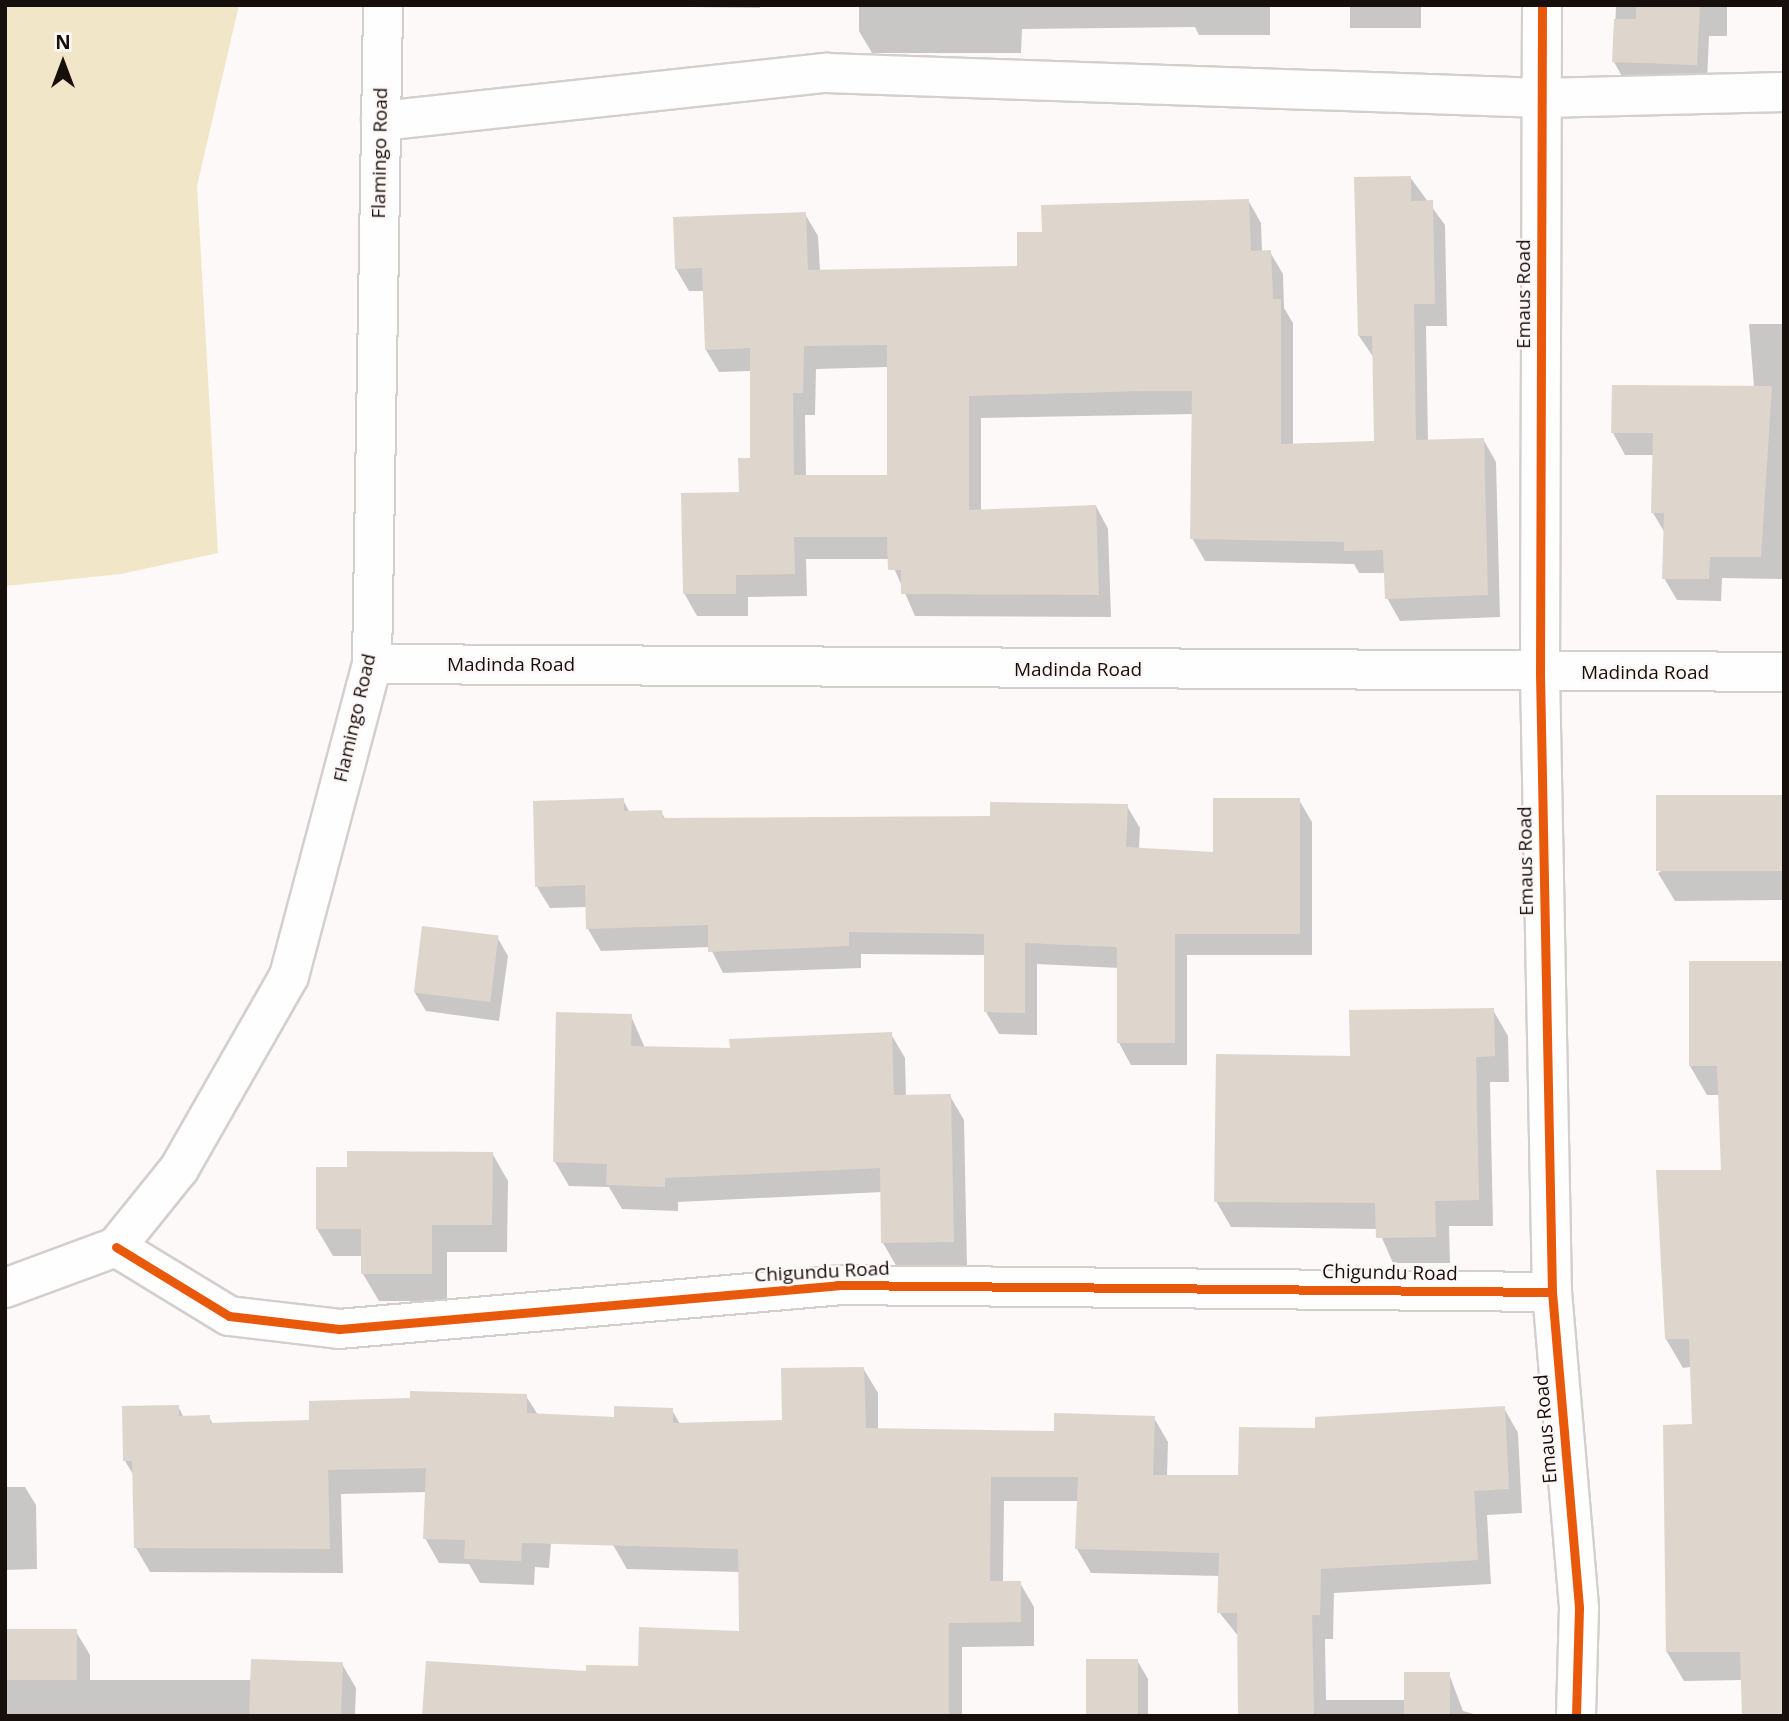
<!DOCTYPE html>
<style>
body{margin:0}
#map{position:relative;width:1789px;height:1721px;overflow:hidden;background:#fcf9f8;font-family:"Open Sans",sans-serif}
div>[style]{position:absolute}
.green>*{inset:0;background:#f2e6c8}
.shadow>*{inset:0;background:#0003;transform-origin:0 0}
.building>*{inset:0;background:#ded5cd;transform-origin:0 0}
.roads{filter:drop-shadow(2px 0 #d4cfcd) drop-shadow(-2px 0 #d4cfcd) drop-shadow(0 2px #d4cfcd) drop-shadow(0 -2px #d4cfcd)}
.minor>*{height:38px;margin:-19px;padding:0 19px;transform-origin:19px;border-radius:19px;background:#fffefe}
.cycleway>*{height:9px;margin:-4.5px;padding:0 4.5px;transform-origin:4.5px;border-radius:4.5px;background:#e8590c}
span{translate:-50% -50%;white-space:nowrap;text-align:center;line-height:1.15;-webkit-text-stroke:5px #fdf8f7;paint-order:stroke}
.street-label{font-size:19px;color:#170f0c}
.frame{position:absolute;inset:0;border:7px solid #170f0c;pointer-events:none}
.north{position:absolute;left:28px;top:28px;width:70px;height:70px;-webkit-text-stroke:5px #fdf8f7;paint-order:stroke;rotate:0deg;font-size:19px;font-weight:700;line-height:28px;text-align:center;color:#170f0c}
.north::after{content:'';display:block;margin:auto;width:24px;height:32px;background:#170f0c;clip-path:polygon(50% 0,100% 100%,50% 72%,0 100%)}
</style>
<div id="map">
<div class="green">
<i style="clip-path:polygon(5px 5px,239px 5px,197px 186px,218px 553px,121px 574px,5px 586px)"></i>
</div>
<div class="shadow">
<i style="clip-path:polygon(684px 5px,760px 5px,760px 8px,685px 7px)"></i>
<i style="clip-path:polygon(859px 5px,1270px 5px,1270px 35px,1199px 35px,1195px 27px,1022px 29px,1021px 53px,872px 53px,859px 31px)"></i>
<i style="left:1350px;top:5px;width:71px;height:23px"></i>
<i style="clip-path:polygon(1616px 5px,1727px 5px,1727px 36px,1709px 36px,1707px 82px,1624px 80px,1614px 62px)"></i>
<i style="clip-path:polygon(evenodd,1410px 177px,1445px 225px,1447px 326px,1426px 326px,1428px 441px,1483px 439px,1496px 462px,1500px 617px,1400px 621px,1387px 598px,1386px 573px,1359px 573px,1354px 564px,1205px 561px,1192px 538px,1194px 414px,981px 418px,981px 511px,1096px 506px,1108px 529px,1111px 617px,915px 616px,890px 559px,806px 559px,807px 596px,748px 597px,748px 616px,697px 616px,684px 593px,741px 494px,751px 459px,751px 371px,719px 372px,706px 350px,704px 291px,689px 291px,676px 269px,805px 214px,818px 236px,820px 271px,1019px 268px,1044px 234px,1248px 200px,1261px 223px,1262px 252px,1270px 252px,1283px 274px,1284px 308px,1293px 323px,1293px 445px,1376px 443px,1374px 358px,1359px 336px,1410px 177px,889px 367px,889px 476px,806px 476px,805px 415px,815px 415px,816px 369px,889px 367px)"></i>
<i style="clip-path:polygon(1749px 324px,1784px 324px,1784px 579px,1722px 578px,1721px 601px,1677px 600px,1664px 578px,1665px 533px,1653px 513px,1655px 455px,1625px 455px,1613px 433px,1754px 387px)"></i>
<i style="clip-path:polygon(1784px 796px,1784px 900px,1675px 901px,1658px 873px)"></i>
<i style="clip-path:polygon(623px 800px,630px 813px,661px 812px,666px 820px,991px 818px,1127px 806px,1140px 828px,1139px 849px,1215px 854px,1299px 800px,1312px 822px,1312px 955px,1187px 955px,1187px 1065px,1131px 1065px,1119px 1043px,1119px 968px,1037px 964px,1037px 1035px,999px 1034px,986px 1012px,986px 955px,861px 954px,861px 968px,723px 973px,710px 947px,601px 951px,588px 929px,587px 907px,550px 908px,537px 887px)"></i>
<i style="clip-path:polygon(497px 937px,508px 956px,499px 1021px,426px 1011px,415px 993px)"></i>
<i style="clip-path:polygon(1784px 963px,1742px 1680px,1684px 1681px,1667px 1652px,1694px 1426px,1691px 1367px,1683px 1368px,1666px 1339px,1722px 1172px,1720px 1095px,1707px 1095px,1690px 1066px)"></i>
<i style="clip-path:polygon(1493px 1010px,1508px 1036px,1509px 1082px,1490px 1082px,1493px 1226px,1449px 1226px,1450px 1263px,1393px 1263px,1378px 1229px,1231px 1227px,1216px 1201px,1351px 1058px)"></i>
<i style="clip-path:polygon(631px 1016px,645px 1048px,732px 1050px,891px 1034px,905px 1058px,906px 1097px,950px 1096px,964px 1120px,967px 1266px,897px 1267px,883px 1243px,882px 1192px,678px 1202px,678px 1211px,622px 1209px,609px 1187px,569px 1186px,555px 1162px)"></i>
<i style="clip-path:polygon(492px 1153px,508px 1181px,507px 1252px,447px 1252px,447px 1301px,379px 1301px,363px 1274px,363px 1256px,333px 1256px,317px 1229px,349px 1169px)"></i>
<i style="clip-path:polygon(863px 1368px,878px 1393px,878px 1430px,1055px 1433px,1154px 1418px,1168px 1442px,1167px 1477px,1239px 1477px,1317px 1429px,1504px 1408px,1518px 1433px,1522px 1513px,1487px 1515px,1491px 1584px,1334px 1593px,1333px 1639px,1325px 1639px,1326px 1700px,1406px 1700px,1449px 1674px,1463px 1711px,1481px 1716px,1240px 1716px,1239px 1637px,1219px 1612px,1220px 1576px,1091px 1573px,1077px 1549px,1079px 1501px,1004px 1501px,1003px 1583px,1020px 1583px,1034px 1607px,1034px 1646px,962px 1647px,962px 1716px,605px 1716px,639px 1668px,741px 1633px,740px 1572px,627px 1569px,613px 1545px,552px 1530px,549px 1568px,535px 1567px,534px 1585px,480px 1583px,469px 1564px,439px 1563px,425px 1538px,427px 1492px,341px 1494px,343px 1573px,150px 1572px,136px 1548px,134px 1476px,125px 1461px,178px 1406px,184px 1418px,209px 1417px,213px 1424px,311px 1421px,526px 1396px,538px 1415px,616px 1419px,672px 1410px,680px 1424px,784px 1422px)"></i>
<i style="clip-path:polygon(5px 1487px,25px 1487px,36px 1505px,37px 1569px,5px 1570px)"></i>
<i style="clip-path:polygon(75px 1630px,90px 1655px,90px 1680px,252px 1680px,342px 1664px,356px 1688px,355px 1716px,5px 1716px,5px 1664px)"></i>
<i style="clip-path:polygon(1137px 1660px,1148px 1679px,1148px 1716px,1063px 1716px,1089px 1714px)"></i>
</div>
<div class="building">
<i style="clip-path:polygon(1636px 5px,1700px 5px,1697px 65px,1612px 62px,1614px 19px,1636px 19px)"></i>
<i style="clip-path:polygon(evenodd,1411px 176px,1411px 201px,1433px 200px,1435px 304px,1414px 304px,1416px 440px,1484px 438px,1488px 595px,1385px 599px,1383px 550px,1344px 551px,1344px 542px,1190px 539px,1192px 391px,1145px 391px,969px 396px,969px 510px,1096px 505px,1099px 595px,901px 594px,901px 570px,888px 570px,887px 537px,794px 537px,795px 574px,736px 575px,736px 594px,683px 594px,681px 493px,739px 492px,738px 458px,750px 458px,750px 348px,705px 350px,702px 268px,675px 269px,673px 217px,806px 212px,808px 270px,1017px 266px,1017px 232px,1042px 232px,1041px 205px,1249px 199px,1251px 251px,1271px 250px,1273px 299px,1281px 299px,1281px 444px,1374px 441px,1372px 336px,1358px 336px,1354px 177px,1411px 176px,887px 345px,887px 475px,794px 475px,793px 393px,803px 393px,804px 346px,887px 345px)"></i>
<i style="clip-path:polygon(1612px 385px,1772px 386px,1761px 557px,1710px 557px,1709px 579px,1662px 579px,1664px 513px,1651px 513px,1653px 433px,1611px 433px)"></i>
<i style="left:1784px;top:795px;width:76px;height:128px;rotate:90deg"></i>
<i style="clip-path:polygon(624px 798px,624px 811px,662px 810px,663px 818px,990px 816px,990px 802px,1128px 804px,1126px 847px,1213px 852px,1213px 798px,1300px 798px,1300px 934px,1175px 934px,1175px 1043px,1117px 1043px,1117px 947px,1025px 943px,1025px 1013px,984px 1012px,984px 934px,849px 932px,849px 946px,708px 952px,708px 925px,586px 929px,585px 885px,535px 887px,533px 801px)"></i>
<i style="left:422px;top:926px;width:77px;height:67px;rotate:7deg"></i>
<i style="clip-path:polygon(1689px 961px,1784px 961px,1784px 1716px,1742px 1716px,1740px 1652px,1666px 1652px,1663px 1425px,1692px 1424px,1689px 1339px,1665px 1339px,1656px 1170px,1721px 1170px,1717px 1066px,1689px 1066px)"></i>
<i style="clip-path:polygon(1494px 1008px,1495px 1056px,1476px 1057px,1479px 1200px,1435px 1201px,1436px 1237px,1376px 1238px,1375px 1203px,1214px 1202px,1216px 1054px,1350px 1056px,1349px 1010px)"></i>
<i style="clip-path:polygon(556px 1012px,632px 1014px,631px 1046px,730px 1048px,729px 1039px,892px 1032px,894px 1095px,951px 1094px,954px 1242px,881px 1243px,880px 1168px,665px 1178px,665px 1187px,606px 1185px,607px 1164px,553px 1162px)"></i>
<i style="clip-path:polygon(347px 1151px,493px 1152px,492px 1225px,432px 1225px,432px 1274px,361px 1274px,361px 1229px,316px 1229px,316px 1167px,347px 1167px)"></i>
<i style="clip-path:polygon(864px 1367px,866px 1428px,1054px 1431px,1054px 1413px,1155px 1416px,1153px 1475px,1238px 1475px,1239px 1427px,1315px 1428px,1315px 1417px,1505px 1406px,1509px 1489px,1474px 1491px,1478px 1560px,1321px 1569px,1320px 1615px,1312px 1615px,1314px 1716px,1238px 1716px,1237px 1613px,1217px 1613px,1219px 1553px,1075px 1549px,1078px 1477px,991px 1477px,990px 1581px,1021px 1581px,1021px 1622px,949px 1623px,949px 1716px,422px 1716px,426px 1661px,586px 1671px,586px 1665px,638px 1666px,639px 1627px,739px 1631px,738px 1549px,522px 1543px,521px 1561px,464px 1559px,465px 1540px,423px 1539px,426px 1468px,328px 1470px,330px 1549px,134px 1548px,132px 1461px,123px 1461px,122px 1406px,179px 1405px,179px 1416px,210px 1415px,210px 1423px,309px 1420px,309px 1401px,410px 1398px,410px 1391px,527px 1394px,527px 1413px,614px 1417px,614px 1406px,673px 1408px,673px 1423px,782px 1420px,781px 1368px)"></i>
<i style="left:7px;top:1629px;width:70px;height:51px"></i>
<i style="left:251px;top:1659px;width:92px;height:57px;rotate:2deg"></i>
<i style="left:1086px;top:1659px;width:52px;height:57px"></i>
<i style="left:1450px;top:1672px;width:44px;height:46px;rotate:90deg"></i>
</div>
<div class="roads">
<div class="minor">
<i style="left:1542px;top:5px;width:669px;rotate:90.17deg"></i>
<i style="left:1540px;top:674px;width:618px;rotate:88.89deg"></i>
<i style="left:1552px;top:1292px;width:317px;rotate:85.1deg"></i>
<i style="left:1579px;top:1608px;width:108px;rotate:91.6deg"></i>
<i style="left:381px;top:121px;width:448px;rotate:-6.2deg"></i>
<i style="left:826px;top:73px;width:716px;rotate:2deg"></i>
<i style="left:1542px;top:98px;width:242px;rotate:-1.4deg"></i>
<i style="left:372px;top:664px;width:1412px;rotate:0.32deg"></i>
<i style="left:116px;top:1247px;width:132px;rotate:31.4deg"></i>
<i style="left:229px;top:1316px;width:111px;rotate:6.7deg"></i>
<i style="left:339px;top:1329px;width:500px;rotate:-5deg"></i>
<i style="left:837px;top:1285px;width:715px;rotate:0.56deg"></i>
<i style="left:116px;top:1247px;width:100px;rotate:-51.1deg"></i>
<i style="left:179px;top:1169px;width:222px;rotate:-60.3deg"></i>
<i style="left:289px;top:976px;width:323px;rotate:-75.1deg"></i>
<i style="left:372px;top:664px;width:659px;rotate:-89.04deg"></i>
<i style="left:5px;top:1288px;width:118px;rotate:-20.3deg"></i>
</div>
</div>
<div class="cycleway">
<i style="left:1542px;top:5px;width:669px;rotate:90.17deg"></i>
<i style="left:1540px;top:674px;width:618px;rotate:88.89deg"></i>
<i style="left:1552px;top:1292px;width:317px;rotate:85.1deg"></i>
<i style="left:1579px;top:1608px;width:108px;rotate:91.6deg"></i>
<i style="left:116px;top:1247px;width:132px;rotate:31.4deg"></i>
<i style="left:229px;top:1316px;width:111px;rotate:6.7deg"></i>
<i style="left:339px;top:1329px;width:500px;rotate:-5deg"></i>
<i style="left:837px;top:1285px;width:715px;rotate:0.56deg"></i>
</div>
<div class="street-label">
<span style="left:380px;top:153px;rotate:-89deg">Flamingo Road</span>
<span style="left:1524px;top:294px;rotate:-90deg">Emaus Road</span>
<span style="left:511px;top:665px">Madinda Road</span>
<span style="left:1078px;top:670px">Madinda Road</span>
<span style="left:1645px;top:673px">Madinda Road</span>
<span style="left:355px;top:718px;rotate:-77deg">Flamingo Road</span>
<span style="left:1526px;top:861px;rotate:-91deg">Emaus Road</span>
<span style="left:822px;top:1272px;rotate:-3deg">Chigundu Road</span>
<span style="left:1390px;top:1273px;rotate:1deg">Chigundu Road</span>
<span style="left:1546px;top:1429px;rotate:-95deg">Emaus Road</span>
</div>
<div class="frame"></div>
<div class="north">N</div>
</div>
